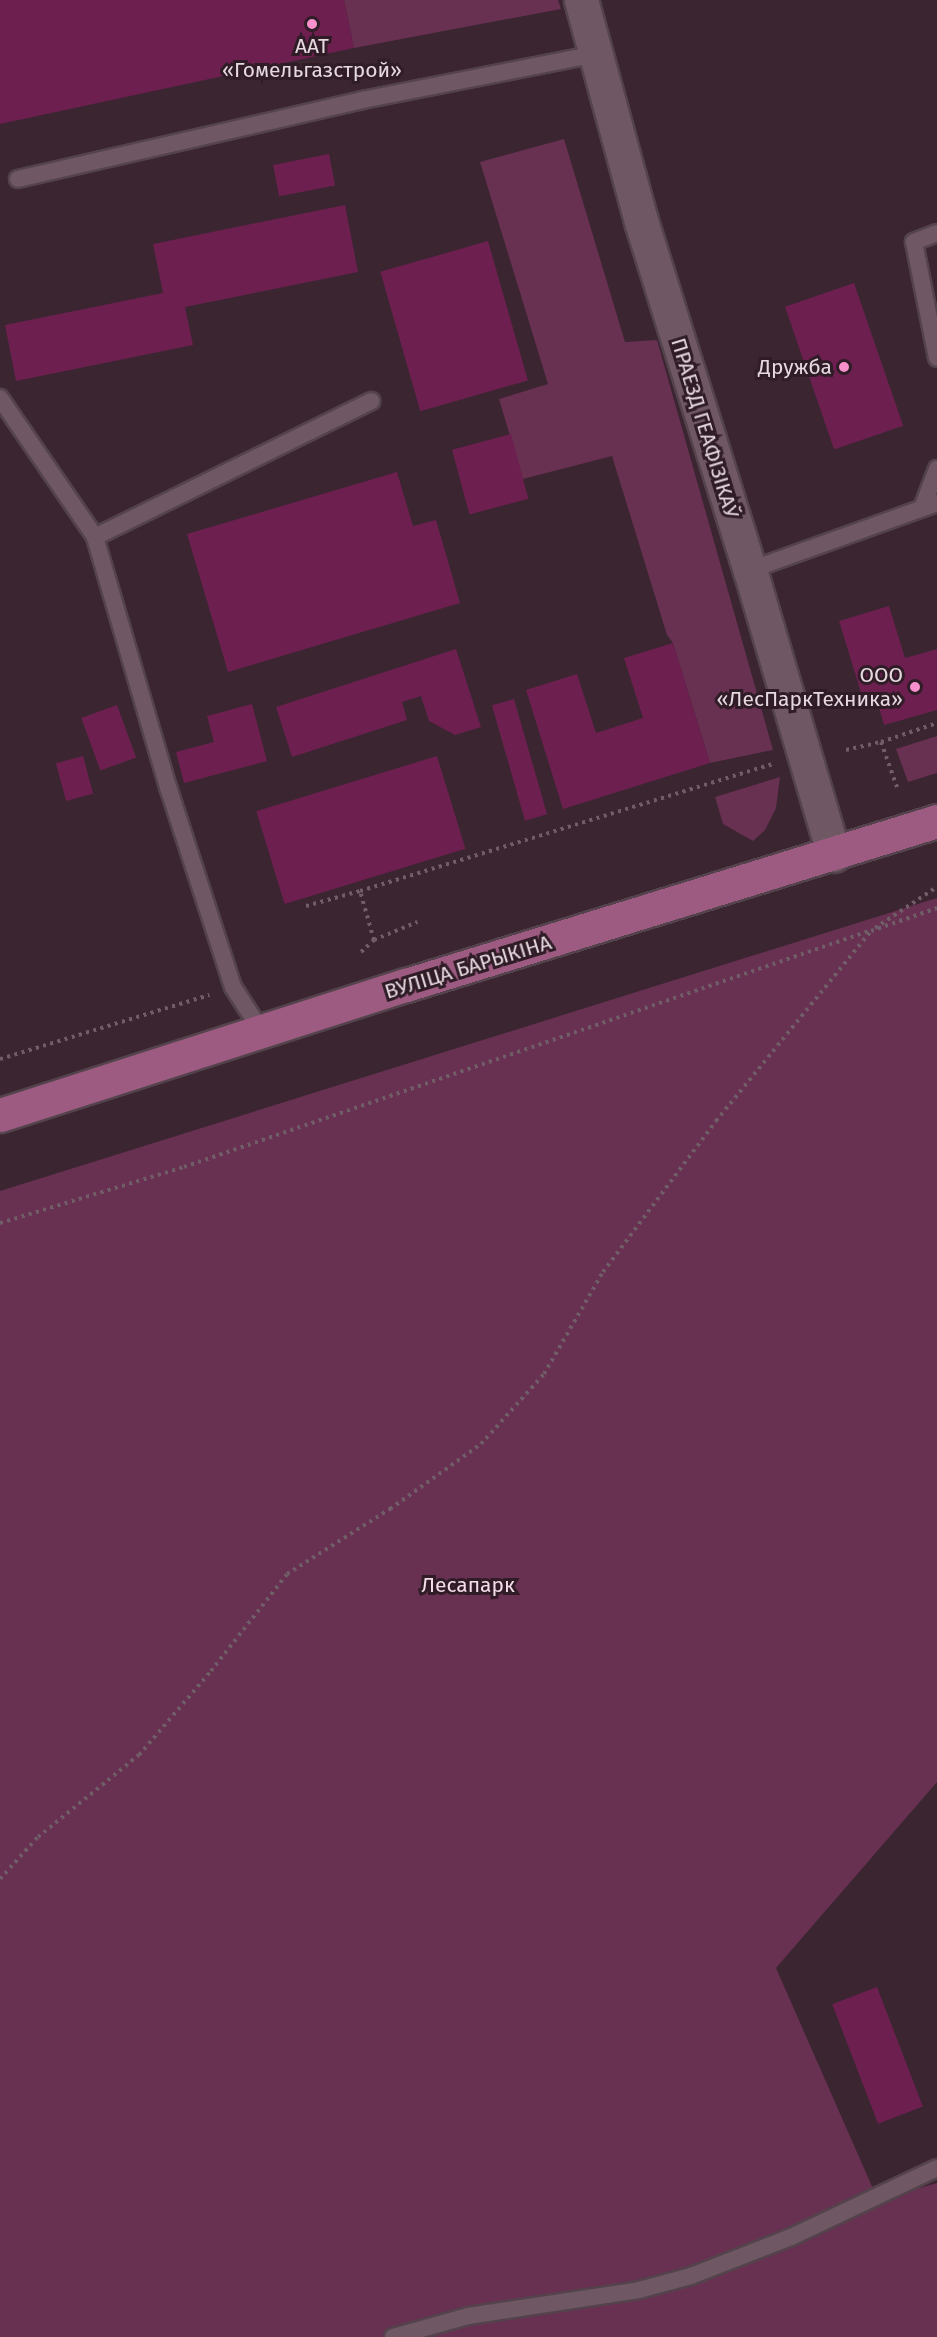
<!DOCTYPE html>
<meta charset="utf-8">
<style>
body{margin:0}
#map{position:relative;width:937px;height:2337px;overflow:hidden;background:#3a2531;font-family:"Fira Sans",sans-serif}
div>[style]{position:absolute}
.green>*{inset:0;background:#683051}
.building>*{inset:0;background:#6d2050;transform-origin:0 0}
.path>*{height:4px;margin-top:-2px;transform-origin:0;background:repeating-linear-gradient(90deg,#705d67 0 3px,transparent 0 7.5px)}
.roads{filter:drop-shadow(2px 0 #54434c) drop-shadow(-2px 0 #54434c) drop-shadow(0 2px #54434c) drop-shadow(0 -2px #54434c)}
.service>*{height:16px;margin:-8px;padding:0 8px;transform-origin:8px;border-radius:8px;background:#6f5764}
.minor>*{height:33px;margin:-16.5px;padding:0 16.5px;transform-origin:16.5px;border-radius:16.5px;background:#6f5764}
.primary>*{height:33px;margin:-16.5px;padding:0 16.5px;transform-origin:16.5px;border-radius:16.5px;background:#9d5b81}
.dots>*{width:16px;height:16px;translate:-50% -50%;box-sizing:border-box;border:3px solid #301c27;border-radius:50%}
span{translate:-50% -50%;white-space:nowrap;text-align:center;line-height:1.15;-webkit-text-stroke:6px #301c27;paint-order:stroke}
.poi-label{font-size:21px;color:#e6d8df}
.right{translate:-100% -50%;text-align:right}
.street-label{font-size:21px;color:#e6d8df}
.park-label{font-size:21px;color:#f4dde8}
</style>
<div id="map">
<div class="green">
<i style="clip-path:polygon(344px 0,558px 0,561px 9px,354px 48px)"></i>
<i style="clip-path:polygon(564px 139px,625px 342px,657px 340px,773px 750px,710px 763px,673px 643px,667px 635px,612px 456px,523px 479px,499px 399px,548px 384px,480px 162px)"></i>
<i style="clip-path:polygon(937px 736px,937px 773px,908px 782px,896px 749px)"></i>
<i style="clip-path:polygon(780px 777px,776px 808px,765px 830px,753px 841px,723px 824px,715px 797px)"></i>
<i style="clip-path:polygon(937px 898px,937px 1782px,776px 1968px,878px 2200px,937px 2183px,937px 2337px,0 2337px,0 1191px)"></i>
</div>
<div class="building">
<i style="clip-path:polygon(0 0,344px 0,354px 48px,0 124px)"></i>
<i style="left:329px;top:154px;width:32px;height:57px;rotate:79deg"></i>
<i style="clip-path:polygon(345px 205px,358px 272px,185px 307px,193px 345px,16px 381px,5px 325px,163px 293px,153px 244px)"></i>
<i style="left:488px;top:241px;width:145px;height:112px;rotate:74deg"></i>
<i style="left:854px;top:283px;width:151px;height:73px;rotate:71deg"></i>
<i style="left:511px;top:434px;width:67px;height:61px;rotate:75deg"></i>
<i style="clip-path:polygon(397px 472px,413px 526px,436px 520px,460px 603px,228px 672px,187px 534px)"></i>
<i style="clip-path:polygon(889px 606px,905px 658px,937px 649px,937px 710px,884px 725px,875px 693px,862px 696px,839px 621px)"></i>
<i style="clip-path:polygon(673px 643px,710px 763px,563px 809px,526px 690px,577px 674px,596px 733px,643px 718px,624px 658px)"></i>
<i style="clip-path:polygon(456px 649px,481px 727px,455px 735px,429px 721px,421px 696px,402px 702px,407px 720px,292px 757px,276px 707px)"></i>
<i style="left:514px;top:699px;width:120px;height:23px;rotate:74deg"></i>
<i style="clip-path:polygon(252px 704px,267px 761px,184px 783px,176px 752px,214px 742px,207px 716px)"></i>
<i style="left:117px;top:705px;width:56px;height:38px;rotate:70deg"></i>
<i style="left:83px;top:756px;width:39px;height:28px;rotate:75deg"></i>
<i style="left:437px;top:756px;width:97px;height:189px;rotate:73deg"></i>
<i style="left:877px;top:1987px;width:128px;height:48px;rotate:69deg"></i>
</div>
<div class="path">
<i style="left:881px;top:742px;width:48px;rotate:70.4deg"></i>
<i style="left:846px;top:750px;width:36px;rotate:-13deg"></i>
<i style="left:881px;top:742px;width:59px;rotate:-18.7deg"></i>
<i style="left:306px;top:906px;width:56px;rotate:-15.5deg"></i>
<i style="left:875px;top:928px;width:74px;rotate:-33.5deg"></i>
<i style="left:374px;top:940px;width:47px;rotate:-22.7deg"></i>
<i style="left:361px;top:952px;width:18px;rotate:-43deg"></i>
<i style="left:374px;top:940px;width:51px;rotate:-105.9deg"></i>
<i style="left:360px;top:891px;width:431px;rotate:-17.1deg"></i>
<i style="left:0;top:1059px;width:219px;rotate:-17deg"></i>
<i style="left:0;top:1223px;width:192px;rotate:-16.9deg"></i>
<i style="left:184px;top:1167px;width:725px;rotate:-19.01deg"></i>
<i style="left:0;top:1879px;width:57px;rotate:-47.9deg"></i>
<i style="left:38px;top:1837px;width:130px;rotate:-39.1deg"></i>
<i style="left:139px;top:1755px;width:111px;rotate:-49.4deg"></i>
<i style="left:211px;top:1671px;width:123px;rotate:-51.9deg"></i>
<i style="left:287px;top:1574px;width:122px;rotate:-32.3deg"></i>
<i style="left:390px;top:1509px;width:112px;rotate:-35.5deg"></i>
<i style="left:481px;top:1444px;width:94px;rotate:-48deg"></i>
<i style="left:544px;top:1374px;width:118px;rotate:-60deg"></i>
<i style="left:603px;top:1272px;width:189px;rotate:-53.2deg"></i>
<i style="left:716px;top:1121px;width:245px;rotate:-50.8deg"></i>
<i style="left:871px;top:931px;width:70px;rotate:-19.2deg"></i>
</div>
<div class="roads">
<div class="service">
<i style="left:18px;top:179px;width:353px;rotate:-12.9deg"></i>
<i style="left:362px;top:100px;width:239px;rotate:-11.1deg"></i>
<i style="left:937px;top:233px;width:25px;rotate:159deg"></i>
<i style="left:914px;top:242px;width:118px;rotate:78.8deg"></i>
<i style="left:0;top:398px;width:168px;rotate:55.6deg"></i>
<i style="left:922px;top:508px;width:42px;rotate:-69deg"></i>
<i style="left:750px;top:570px;width:199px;rotate:-19.7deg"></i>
<i style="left:262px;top:1032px;width:54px;rotate:-122.8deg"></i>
<i style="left:233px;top:987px;width:210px;rotate:-108deg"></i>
<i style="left:168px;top:787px;width:260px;rotate:-106.3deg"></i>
<i style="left:95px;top:537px;width:308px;rotate:-26.2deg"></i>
<i style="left:393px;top:2337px;width:78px;rotate:-15.6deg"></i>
<i style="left:468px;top:2316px;width:173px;rotate:-8.6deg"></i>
<i style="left:639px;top:2290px;width:54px;rotate:-15.1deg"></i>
<i style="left:691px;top:2276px;width:107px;rotate:-21.3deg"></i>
<i style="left:791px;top:2237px;width:161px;rotate:-25.3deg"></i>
</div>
<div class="minor">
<i style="left:581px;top:0;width:229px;rotate:74.8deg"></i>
<i style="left:641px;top:221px;width:366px;rotate:72.7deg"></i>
<i style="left:750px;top:570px;width:297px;rotate:73.6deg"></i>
</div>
<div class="primary">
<i style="left:0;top:1115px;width:426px;rotate:-17.8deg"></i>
<i style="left:406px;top:985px;width:556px;rotate:-17.16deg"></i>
</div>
</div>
<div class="dots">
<i style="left:312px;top:24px;background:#f890cb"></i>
<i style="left:844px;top:367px;background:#f890cb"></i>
<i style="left:915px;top:687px;background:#f890cb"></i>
</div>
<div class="poi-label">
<span style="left:312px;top:58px">ААТ<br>«Гомельгазстрой»</span>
<span class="right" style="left:832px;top:367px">Дружба</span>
<span class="right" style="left:903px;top:687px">ООО<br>«ЛесПаркТехника»</span>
</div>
<div class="street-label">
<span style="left:705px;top:428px;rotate:73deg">ПРАЕЗД ГЕАФІЗІКАЎ</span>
<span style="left:468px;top:967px;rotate:-17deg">ВУЛІЦА БАРЫКІНА</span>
</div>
<div class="park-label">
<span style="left:468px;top:1585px">Лесапарк</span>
</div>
</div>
